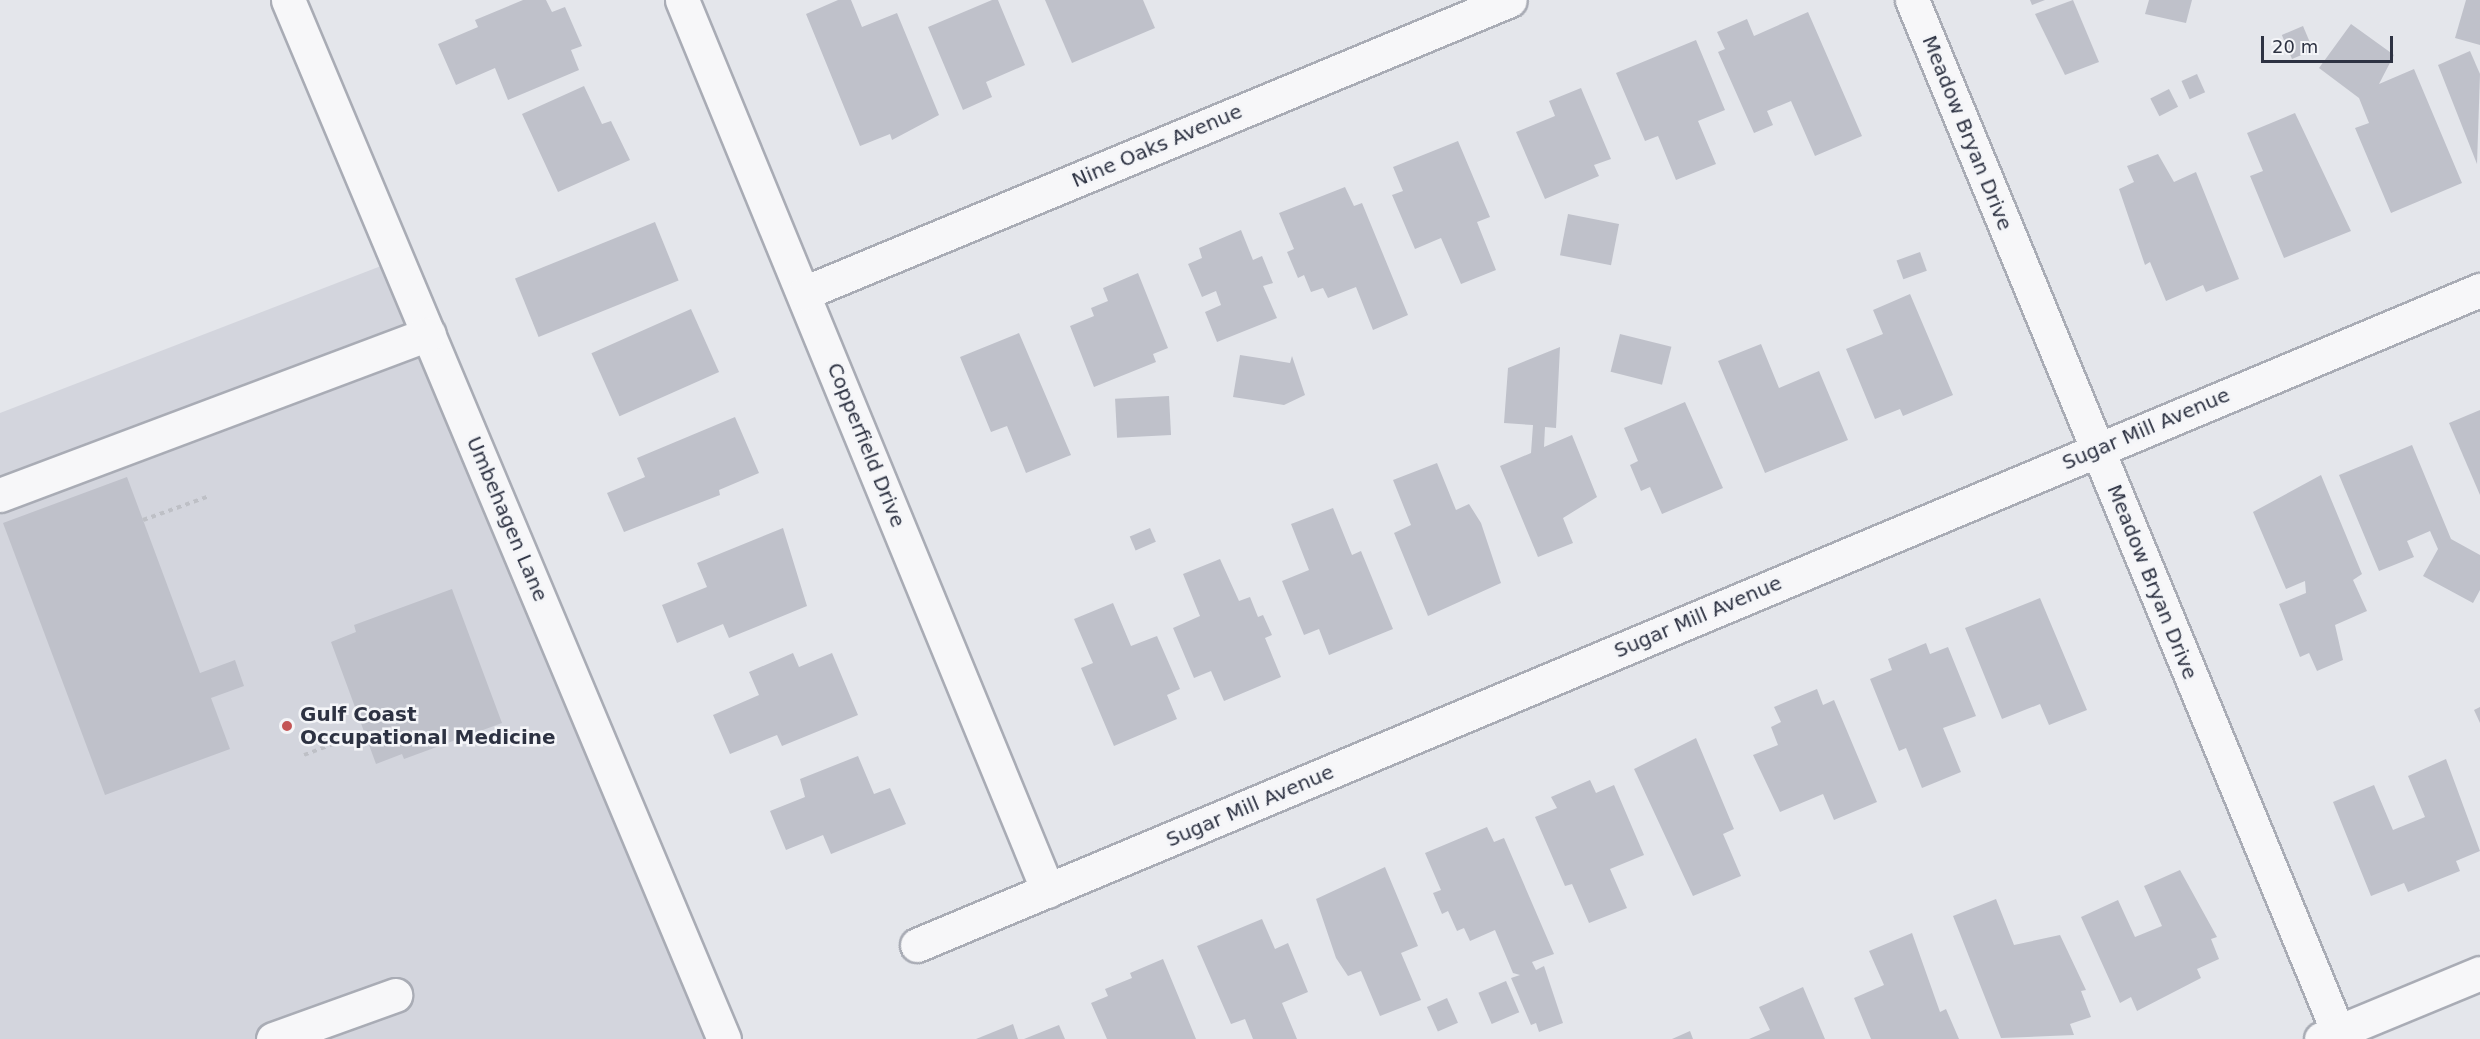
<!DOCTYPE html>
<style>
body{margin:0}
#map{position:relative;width:2480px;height:1039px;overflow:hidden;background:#e4e6eb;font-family:"DejaVu Sans",sans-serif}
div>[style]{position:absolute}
.built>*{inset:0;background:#d3d5dd}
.building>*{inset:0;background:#bfc1ca;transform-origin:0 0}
.path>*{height:4px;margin-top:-2px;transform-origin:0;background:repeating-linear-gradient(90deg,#bec0c6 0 4.5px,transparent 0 9px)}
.roads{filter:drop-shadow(2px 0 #a9acb5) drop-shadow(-2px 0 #a9acb5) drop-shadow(0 2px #a9acb5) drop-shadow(0 -2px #a9acb5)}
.minor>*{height:33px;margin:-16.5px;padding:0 16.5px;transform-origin:16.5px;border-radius:16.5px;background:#f7f7f9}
.dots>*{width:16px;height:16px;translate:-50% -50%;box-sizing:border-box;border:3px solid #f4f5f8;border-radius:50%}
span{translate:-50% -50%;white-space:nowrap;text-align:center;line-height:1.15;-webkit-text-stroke:5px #f4f5f8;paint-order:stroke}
.street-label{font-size:20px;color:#2d3242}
.poi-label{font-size:20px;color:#2d3242;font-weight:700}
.left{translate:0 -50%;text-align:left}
.scale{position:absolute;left:2261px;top:36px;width:132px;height:27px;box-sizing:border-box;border:3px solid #2d3242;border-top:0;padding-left:8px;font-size:18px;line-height:21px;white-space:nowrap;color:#2d3242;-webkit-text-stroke:4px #f4f5f8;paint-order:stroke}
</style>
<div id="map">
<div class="built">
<i style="clip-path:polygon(381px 266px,706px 1039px,0 1039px,0 413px)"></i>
</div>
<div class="building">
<i style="clip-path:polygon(523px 0,546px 0,552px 12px,565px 7px,582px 46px,571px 50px,579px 70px,508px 100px,495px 68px,456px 85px,438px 44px,478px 27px,475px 20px)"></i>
<i style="clip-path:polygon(838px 0,851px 0,862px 27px,897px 13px,939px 115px,892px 140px,890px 134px,860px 146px,806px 14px)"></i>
<i style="clip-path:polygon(992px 0,998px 0,1025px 65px,986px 82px,992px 97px,963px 110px,928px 27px)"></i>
<i style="clip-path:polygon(1045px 0,1143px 0,1155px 28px,1072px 63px)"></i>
<i style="clip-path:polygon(2030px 0,2045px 0,2032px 5px)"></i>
<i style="clip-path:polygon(2073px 0,2099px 62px,2065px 75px,2035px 14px)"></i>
<i style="clip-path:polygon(2149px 0,2192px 0,2186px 23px,2145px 14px)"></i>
<i style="clip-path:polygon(2466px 0,2480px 0,2480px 45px,2455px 38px)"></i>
<i style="clip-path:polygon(1808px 12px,1862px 136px,1815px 156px,1791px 101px,1767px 111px,1773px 125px,1754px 133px,1718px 52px,1725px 49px,1717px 32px,1747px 19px,1754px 36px)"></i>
<i style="clip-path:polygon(2351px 24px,2394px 55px,2379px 84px,2414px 69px,2462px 183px,2391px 213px,2355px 128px,2369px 123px,2359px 98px,2319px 68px)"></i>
<i style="left:2303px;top:26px;width:26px;height:23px;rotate:67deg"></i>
<i style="clip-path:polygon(1696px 40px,1725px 110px,1698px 121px,1716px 164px,1676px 180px,1658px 136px,1645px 141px,1616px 73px)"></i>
<i style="clip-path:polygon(2470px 51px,2480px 74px,2477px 164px,2438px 65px)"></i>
<i style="left:2197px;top:74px;width:20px;height:17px;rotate:66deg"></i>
<i style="clip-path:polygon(584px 86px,602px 124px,611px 121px,630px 160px,558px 192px,522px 114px)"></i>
<i style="clip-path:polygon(1581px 88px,1611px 159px,1594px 165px,1599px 176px,1545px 199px,1516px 132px,1555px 116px,1549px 101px)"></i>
<i style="left:2169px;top:89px;width:20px;height:21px;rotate:63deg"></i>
<i style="clip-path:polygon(2295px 113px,2351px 231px,2284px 258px,2250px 176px,2263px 171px,2247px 133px)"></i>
<i style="clip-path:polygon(1458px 141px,1490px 217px,1477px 222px,1496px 270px,1461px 284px,1441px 238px,1415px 249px,1392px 195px,1403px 191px,1393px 167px)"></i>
<i style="clip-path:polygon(2158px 154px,2174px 182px,2196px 172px,2239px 279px,2206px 292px,2203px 285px,2166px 301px,2150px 262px,2145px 265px,2119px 189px,2134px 182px,2127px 166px)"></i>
<i style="clip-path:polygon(1345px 187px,1354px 206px,1362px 203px,1408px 315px,1373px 330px,1356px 287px,1328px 298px,1323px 288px,1311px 292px,1304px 275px,1298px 278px,1287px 252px,1294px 249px,1279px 213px)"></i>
<i style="left:1568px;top:214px;width:52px;height:42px;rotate:11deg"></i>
<i style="left:655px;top:222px;width:63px;height:151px;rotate:68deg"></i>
<i style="clip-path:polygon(1241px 230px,1253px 260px,1262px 256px,1273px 283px,1263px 286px,1277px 318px,1217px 342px,1205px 312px,1221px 305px,1216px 291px,1202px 297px,1188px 264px,1202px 258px,1199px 248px)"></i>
<i style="left:1920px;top:252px;width:20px;height:25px;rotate:70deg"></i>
<i style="clip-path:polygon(1138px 273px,1168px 348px,1153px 354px,1156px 362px,1094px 387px,1070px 326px,1094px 316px,1091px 308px,1108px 301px,1103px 288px)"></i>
<i style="clip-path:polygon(1910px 294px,1953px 395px,1903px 416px,1900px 409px,1875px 419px,1846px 349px,1883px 334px,1873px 310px)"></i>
<i style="left:691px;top:309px;width:69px;height:109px;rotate:66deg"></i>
<i style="clip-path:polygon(1019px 333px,1071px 455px,1026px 473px,1007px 426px,991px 432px,960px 357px)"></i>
<i style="left:1620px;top:334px;width:53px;height:39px;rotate:14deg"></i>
<i style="clip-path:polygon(1761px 344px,1779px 388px,1819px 371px,1848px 440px,1765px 473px,1718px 361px)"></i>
<i style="clip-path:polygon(1560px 347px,1556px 428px,1545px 427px,1544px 447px,1572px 435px,1597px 497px,1563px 518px,1573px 543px,1538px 557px,1500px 466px,1531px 453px,1533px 425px,1504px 423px,1508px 368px)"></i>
<i style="clip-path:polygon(1240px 355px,1290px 363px,1292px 356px,1305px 395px,1284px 405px,1233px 397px)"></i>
<i style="left:1169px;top:396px;width:39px;height:54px;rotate:87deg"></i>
<i style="clip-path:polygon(1685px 402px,1723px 488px,1662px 514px,1650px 487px,1641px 491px,1630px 465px,1638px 461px,1624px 428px)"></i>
<i style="clip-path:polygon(2480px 410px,2480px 495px,2449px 423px)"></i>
<i style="clip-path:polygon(735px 417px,759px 473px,719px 490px,720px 495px,624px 532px,607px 493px,645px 477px,637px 458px)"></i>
<i style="clip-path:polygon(2412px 445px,2451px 539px,2480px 555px,2480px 590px,2473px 603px,2423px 576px,2438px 549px,2430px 531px,2407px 541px,2414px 557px,2379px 571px,2339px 475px)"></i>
<i style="clip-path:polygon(1437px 463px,1456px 510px,1469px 504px,1481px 523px,1501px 583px,1428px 616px,1394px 533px,1411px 525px,1393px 480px)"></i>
<i style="clip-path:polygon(2321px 475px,2362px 574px,2353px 580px,2367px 611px,2335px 625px,2343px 660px,2317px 671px,2309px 653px,2300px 657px,2279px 604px,2306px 593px,2305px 581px,2286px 589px,2253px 512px)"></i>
<i style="clip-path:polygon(127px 477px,200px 673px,235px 660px,244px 686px,211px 698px,230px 749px,105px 795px,3px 523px)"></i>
<i style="clip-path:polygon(1333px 508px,1352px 555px,1361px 551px,1393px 629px,1329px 655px,1319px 629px,1304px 635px,1282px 581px,1309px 570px,1291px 524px)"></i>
<i style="clip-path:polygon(783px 528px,807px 606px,729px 638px,723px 624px,677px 643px,662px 605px,707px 587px,697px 563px)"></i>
<i style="left:1150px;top:528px;width:15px;height:22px;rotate:67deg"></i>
<i style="clip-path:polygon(1220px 559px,1239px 601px,1250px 597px,1258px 617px,1263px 615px,1272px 635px,1265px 638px,1281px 677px,1224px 701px,1211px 671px,1194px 678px,1173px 628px,1200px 616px,1183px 574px)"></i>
<i style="clip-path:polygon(452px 589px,502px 723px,404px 759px,402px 754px,376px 764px,331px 642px,356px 632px,354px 625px)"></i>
<i style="clip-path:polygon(2040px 598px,2087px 710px,2049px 725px,2040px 704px,2002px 719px,1965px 628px)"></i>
<i style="clip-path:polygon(1113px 603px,1131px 646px,1157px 636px,1180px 689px,1167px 695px,1177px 719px,1114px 746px,1081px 668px,1093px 663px,1074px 619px)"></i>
<i style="clip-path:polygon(1926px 643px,1930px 654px,1948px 647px,1976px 716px,1943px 728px,1961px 772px,1922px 788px,1906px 748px,1899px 751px,1870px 679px,1892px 670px,1888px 659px)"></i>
<i style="clip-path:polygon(793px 653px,799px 667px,832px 653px,858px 715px,782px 746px,777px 735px,730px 754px,713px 715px,759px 695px,749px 672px)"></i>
<i style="clip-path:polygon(1817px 689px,1823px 705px,1834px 700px,1877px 802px,1834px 820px,1823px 794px,1780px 812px,1753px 755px,1778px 745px,1771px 727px,1781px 722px,1774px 707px)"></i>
<i style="clip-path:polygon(2480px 707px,2480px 723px,2474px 710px)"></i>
<i style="clip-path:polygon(1696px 738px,1734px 829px,1723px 834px,1741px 876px,1693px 896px,1634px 769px)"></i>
<i style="clip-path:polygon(858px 756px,874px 794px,890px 788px,906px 824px,831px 854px,823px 835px,786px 850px,770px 811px,805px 797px,800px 779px)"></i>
<i style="clip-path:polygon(2446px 759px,2480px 851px,2456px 861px,2460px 871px,2408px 892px,2404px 883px,2371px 896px,2333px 802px,2374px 785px,2393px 830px,2425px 817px,2408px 776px)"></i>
<i style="clip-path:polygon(1590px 780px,1596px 793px,1614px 785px,1644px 855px,1610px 869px,1627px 908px,1589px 923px,1572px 884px,1565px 886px,1535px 817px,1557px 808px,1551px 797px)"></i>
<i style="clip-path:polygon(1487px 827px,1494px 842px,1504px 838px,1554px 954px,1532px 962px,1536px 970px,1544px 966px,1563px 1023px,1539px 1032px,1536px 1023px,1531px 1025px,1511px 978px,1520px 975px,1513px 973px,1495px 930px,1470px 941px,1464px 928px,1457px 931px,1448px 911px,1442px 914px,1433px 893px,1441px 890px,1425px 853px)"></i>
<i style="clip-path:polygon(1385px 867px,1418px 946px,1401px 953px,1421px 1000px,1380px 1016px,1361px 971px,1348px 976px,1336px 958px,1316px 899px)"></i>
<i style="clip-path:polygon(2180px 870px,2217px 937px,2211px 939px,2219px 959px,2197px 969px,2201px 978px,2137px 1011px,2131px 997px,2120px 1003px,2081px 917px,2118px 900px,2135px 937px,2162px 926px,2144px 886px)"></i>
<i style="clip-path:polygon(1996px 899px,2014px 945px,2060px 935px,2086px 990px,2081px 991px,2091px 1017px,2070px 1024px,2074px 1035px,2001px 1038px,1953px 916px)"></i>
<i style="clip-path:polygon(1262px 919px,1275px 949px,1288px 943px,1308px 992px,1282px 1003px,1297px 1039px,1253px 1039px,1245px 1019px,1231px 1024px,1197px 946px)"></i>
<i style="clip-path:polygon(1912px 933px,1940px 1012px,1946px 1009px,1959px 1039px,1871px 1039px,1854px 998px,1884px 985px,1869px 951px)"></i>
<i style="clip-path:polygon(1163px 959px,1196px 1039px,1107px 1039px,1091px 1003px,1108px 996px,1105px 989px,1132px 978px,1130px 973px)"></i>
<i style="left:1506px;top:981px;width:34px;height:30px;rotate:67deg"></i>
<i style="clip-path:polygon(1803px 987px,1825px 1039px,1749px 1039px,1770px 1030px,1759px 1007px)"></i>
<i style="left:1447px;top:998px;width:27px;height:22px;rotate:66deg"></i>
<i style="clip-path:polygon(1013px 1024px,1018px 1039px,976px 1039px)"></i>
<i style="clip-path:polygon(1059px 1025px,1065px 1039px,1024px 1039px)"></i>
<i style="clip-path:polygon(1690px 1031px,1693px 1039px,1672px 1039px)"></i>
</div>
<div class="path">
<i style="left:143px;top:520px;width:68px;rotate:-19.8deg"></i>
<i style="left:304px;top:755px;width:65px;rotate:-20.7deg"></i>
</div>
<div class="roads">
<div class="minor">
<i style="left:288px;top:0;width:1127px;rotate:67.24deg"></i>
<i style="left:682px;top:0;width:963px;rotate:67.67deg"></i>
<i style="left:1912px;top:0;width:1116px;rotate:67.57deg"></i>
<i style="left:804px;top:293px;width:764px;rotate:-22.54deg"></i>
<i style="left:0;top:495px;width:458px;rotate:-20.6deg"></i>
<i style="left:917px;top:945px;width:1695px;rotate:-22.74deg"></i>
<i style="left:273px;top:1039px;width:130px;rotate:-19.8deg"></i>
<i style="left:2321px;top:1039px;width:172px;rotate:-22.5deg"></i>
</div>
</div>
<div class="dots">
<i style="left:287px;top:726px;background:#c45556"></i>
</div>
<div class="street-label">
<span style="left:1967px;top:133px;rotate:68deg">Meadow Bryan Drive</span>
<span style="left:1157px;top:146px;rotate:-23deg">Nine Oaks Avenue</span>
<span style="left:2146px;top:429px;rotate:-23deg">Sugar Mill Avenue</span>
<span style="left:866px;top:445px;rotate:68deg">Copperfield Drive</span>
<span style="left:507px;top:519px;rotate:67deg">Umbehagen Lane</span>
<span style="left:2152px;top:582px;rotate:68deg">Meadow Bryan Drive</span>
<span style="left:1698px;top:617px;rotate:-23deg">Sugar Mill Avenue</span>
<span style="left:1250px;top:806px;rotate:-23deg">Sugar Mill Avenue</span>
</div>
<div class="poi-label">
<span class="left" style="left:300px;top:726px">Gulf Coast<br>Occupational Medicine</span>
</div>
<div class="scale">20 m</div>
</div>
